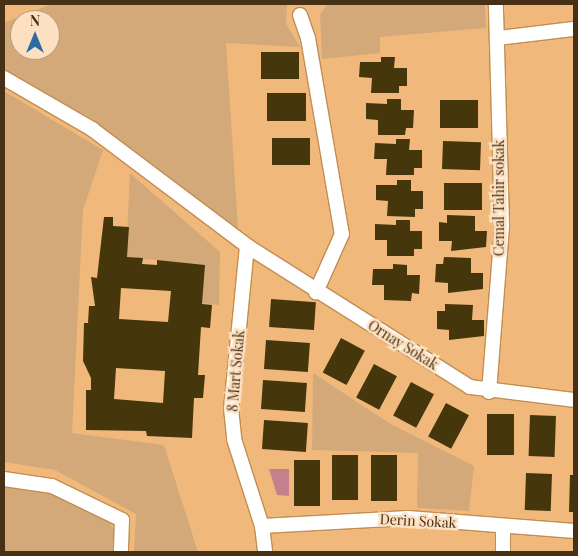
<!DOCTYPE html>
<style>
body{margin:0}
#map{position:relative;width:578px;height:556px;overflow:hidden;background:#f0b97b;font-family:"Playfair Display",serif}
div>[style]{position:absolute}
.green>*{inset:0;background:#d4a97a}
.water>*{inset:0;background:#c5808b}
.building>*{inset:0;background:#45360b;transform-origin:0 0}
.roads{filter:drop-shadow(1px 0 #c28d4f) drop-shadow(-1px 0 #c28d4f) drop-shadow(0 1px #c28d4f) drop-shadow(0 -1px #c28d4f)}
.minor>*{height:14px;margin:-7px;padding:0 7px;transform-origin:7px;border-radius:7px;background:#fff}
span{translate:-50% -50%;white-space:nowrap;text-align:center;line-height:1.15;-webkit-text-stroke:5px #fde0c2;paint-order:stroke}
.street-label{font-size:14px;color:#463016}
.frame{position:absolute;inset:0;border:5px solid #463016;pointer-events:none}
.north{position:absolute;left:10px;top:10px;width:50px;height:50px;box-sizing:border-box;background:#fde0c2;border:1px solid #b49a7d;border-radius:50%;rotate:0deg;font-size:14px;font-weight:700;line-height:20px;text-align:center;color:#463016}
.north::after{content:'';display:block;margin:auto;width:18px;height:22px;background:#2e6ba2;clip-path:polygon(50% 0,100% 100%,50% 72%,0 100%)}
</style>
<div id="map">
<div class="green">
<i style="clip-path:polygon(evenodd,52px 4px,287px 4px,286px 24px,300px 47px,226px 43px,238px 227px,233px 232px,217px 227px,91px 118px,4px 73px,4px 23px,52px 4px,20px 20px,50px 20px,50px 50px,20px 50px,20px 20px)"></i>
<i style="clip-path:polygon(327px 4px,485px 4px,486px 28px,380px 37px,380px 53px,322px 59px,320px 15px)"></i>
<i style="clip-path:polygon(4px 91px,103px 150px,83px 210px,72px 433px,164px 445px,198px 552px,134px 552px,136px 514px,55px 470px,4px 462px)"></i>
<i style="clip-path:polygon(130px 173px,220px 252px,219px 305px,201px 303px,204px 265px,126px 257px)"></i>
<i style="clip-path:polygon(313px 373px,389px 423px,474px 466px,469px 511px,417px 508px,418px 453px,312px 450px)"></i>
<i style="clip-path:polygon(4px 487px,51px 494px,109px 522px,115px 531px,114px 552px,4px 552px)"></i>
</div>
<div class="water">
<i style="clip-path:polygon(269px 469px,289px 469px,289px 496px,277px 495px)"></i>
</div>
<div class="building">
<i style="left:261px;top:52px;width:38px;height:27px"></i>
<i style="clip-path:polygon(381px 57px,395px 57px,394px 68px,407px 68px,407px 86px,399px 86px,399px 93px,371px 93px,372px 78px,359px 77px,360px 62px,381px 62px)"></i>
<i style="left:267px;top:93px;width:39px;height:28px"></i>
<i style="clip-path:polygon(387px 99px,401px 99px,401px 110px,414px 110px,413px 128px,406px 128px,405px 135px,378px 135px,378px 120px,366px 119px,366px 103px,387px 104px)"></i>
<i style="left:440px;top:100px;width:38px;height:28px"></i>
<i style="left:272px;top:138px;width:38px;height:27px"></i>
<i style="clip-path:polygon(396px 139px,410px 139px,409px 150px,422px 150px,422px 168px,414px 168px,414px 175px,386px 175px,387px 159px,374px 159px,375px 143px,396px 144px)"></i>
<i style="left:443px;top:141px;width:38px;height:28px;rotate:2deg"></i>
<i style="clip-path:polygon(397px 180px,411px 180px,411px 191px,423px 191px,423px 209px,415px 209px,415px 217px,387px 216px,388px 201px,376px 200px,376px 185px,397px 185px)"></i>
<i style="left:444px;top:183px;width:38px;height:27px"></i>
<i style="clip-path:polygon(447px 215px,475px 216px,475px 231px,487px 231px,486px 247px,451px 251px,452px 241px,439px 241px,439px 222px,447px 223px)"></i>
<i style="clip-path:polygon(evenodd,104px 217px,113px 217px,113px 226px,129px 227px,127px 257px,143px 258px,142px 264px,157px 265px,157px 260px,205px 265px,202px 304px,212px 305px,210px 328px,201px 327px,198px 375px,205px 375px,203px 398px,194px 398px,192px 438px,147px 436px,146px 431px,86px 430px,86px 390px,91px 390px,91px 378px,83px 361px,84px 323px,88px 323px,89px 306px,95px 306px,91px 277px,97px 278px,104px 217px,121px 288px,171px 291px,168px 322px,119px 319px,121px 288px,104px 217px,116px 368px,165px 371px,163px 403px,114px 399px,116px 368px)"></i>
<i style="clip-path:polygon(396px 220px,410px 220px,410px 231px,422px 231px,422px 249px,414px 249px,414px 256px,387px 256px,387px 240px,375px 240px,375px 224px,396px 225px)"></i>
<i style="clip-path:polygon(444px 257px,471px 258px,471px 273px,483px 273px,483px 289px,448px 293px,448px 283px,435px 282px,436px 264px,443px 264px)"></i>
<i style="clip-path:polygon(393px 264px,407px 265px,407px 275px,420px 275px,419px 294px,412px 293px,411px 301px,384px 300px,384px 285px,372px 285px,373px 269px,393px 269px)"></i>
<i style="left:271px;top:299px;width:45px;height:28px;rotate:4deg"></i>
<i style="clip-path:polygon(445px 304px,473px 305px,472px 320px,484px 320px,484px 336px,449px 340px,449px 330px,437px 329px,437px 311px,445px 311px)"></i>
<i style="left:341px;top:338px;width:27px;height:39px;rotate:28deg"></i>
<i style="left:266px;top:340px;width:44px;height:29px;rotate:4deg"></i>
<i style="left:374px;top:364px;width:26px;height:38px;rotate:28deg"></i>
<i style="left:263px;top:380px;width:44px;height:29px;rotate:4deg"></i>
<i style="left:411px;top:382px;width:26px;height:38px;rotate:28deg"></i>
<i style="left:446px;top:403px;width:26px;height:38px;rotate:28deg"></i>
<i style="left:487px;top:414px;width:27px;height:41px"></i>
<i style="left:530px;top:415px;width:26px;height:41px;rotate:2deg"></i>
<i style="left:264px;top:420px;width:44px;height:29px;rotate:4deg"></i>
<i style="left:332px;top:455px;width:26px;height:45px"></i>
<i style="left:371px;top:455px;width:26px;height:46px"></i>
<i style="left:294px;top:460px;width:26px;height:46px"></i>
<i style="left:526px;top:473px;width:26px;height:37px;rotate:2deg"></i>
<i style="clip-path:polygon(570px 475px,574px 475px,574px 512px,569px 512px)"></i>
</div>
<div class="roads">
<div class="minor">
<i style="left:300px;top:15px;width:24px;rotate:71deg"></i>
<i style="left:308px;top:38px;width:199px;rotate:80.2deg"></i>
<i style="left:342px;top:234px;width:64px;rotate:114.1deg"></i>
<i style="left:498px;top:38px;width:77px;rotate:-6.8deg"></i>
<i style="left:4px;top:78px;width:102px;rotate:30.1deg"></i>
<i style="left:92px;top:129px;width:194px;rotate:37deg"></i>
<i style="left:247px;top:246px;width:264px;rotate:32.3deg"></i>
<i style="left:470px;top:387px;width:105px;rotate:7.1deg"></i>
<i style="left:247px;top:246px;width:163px;rotate:95.6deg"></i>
<i style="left:231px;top:408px;width:31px;rotate:84deg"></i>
<i style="left:234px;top:439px;width:91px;rotate:72.2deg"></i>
<i style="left:262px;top:526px;width:26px;rotate:83deg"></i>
<i style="left:489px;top:392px;width:168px;rotate:-85.5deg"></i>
<i style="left:502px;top:225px;width:221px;rotate:-91.6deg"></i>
<i style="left:4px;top:479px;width:49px;rotate:8.3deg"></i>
<i style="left:52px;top:486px;width:78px;rotate:25.9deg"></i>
<i style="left:122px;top:520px;width:32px;rotate:92deg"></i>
<i style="left:262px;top:526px;width:146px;rotate:-3.1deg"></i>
<i style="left:408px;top:518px;width:167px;rotate:4.5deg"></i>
<i style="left:503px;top:528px;width:24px;rotate:90deg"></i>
</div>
</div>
<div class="street-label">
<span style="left:499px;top:198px;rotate:-90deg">Cemal Tahir sokak</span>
<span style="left:403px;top:345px;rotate:32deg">Ornay Sokak</span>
<span style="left:236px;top:371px;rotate:-85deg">8 Mart Sokak</span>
<span style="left:418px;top:521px;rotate:3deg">Derin Sokak</span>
</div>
<div class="frame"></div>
<div class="north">N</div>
</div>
